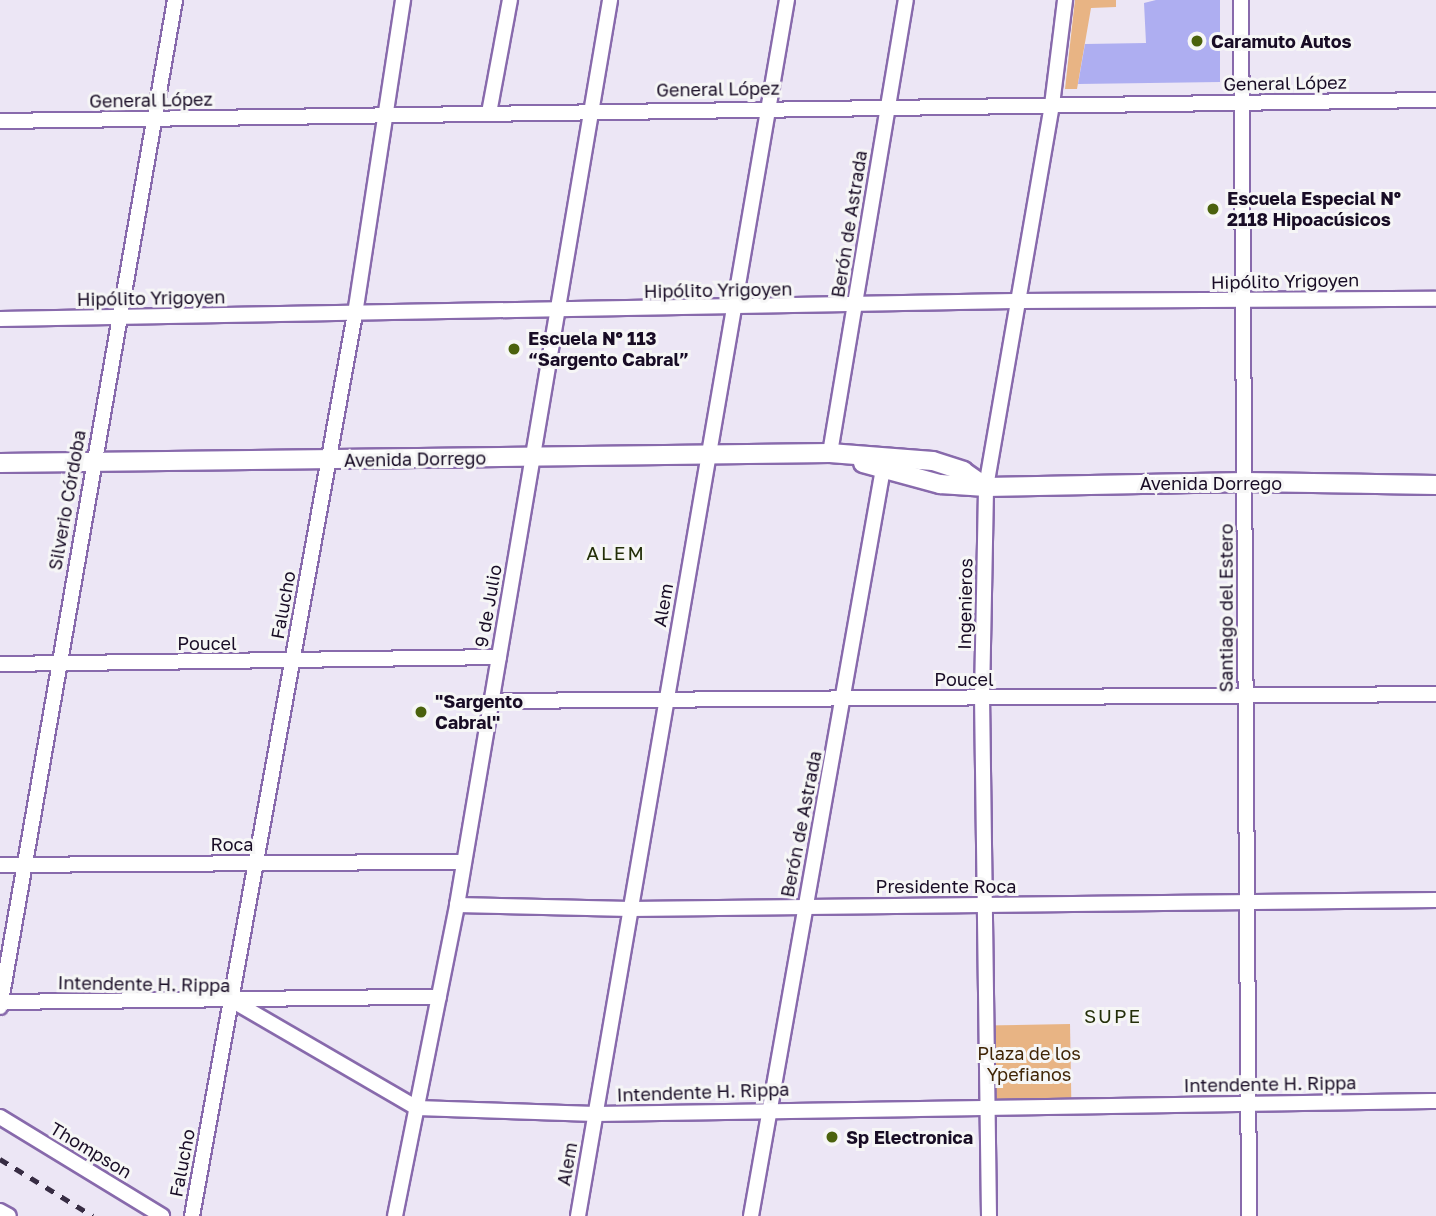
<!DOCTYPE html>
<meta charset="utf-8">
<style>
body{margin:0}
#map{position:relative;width:1436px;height:1216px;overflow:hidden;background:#ece6f5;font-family:"Golos Text",sans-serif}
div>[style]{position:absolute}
.green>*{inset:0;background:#e8b484;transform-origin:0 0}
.building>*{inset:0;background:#aeaef1}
.roads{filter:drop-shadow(2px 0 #886aac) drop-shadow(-2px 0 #886aac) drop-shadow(0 2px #886aac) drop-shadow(0 -2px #886aac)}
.minor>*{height:14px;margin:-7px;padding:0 7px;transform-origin:7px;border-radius:7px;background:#fff}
.major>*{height:18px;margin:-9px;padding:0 9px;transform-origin:9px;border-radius:9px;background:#fff}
.rail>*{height:4.5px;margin-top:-2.25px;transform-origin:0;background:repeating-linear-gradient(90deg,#372c43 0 9px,transparent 0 18px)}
.dots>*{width:19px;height:19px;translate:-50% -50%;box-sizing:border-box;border:4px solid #f6f6f6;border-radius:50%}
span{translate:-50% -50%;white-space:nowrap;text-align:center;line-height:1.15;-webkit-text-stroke:6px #f6f6f6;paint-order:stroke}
.poi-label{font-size:18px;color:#180c25;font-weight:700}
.left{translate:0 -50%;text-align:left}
.street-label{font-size:18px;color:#180c25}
.park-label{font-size:18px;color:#402506}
.neighbourhood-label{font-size:19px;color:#232e08;letter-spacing:2px}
</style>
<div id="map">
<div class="green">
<i style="clip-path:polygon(1075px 0,1116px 0,1116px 7px,1091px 8px,1077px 89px,1065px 89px)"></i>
<i style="left:1070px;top:1024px;width:81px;height:84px;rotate:89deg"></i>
</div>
<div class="building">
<i style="clip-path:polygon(1156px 0,1220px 0,1220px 82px,1078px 84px,1085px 44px,1146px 43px,1144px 3px)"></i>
</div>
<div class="roads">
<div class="minor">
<i style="left:1241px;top:0;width:1216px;rotate:89.62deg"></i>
<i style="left:489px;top:113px;width:115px;rotate:-79.5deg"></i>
<i style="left:0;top:121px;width:1436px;rotate:-0.84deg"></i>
<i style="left:0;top:319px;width:1019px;rotate:-1.01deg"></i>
<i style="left:1019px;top:301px;width:417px;rotate:-0.3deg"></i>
<i style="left:830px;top:453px;width:459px;rotate:-80.5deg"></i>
<i style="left:0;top:664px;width:499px;rotate:-0.8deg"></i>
<i style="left:491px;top:701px;width:945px;rotate:-0.42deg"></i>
<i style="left:0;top:865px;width:464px;rotate:-0.4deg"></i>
<i style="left:457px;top:905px;width:173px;rotate:1.3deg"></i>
<i style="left:630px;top:909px;width:806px;rotate:-0.64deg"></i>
<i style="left:233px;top:1001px;width:213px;rotate:30.2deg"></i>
<i style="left:417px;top:1108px;width:178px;rotate:1.9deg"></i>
<i style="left:595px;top:1114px;width:841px;rotate:-0.89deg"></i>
<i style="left:0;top:1002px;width:439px;rotate:-0.7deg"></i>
<i style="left:0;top:1007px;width:1022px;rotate:-80.14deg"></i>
<i style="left:0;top:1117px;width:190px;rotate:31.4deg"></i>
<i style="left:0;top:1211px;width:10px;rotate:29deg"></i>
<i style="left:192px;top:1216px;width:917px;rotate:-79.76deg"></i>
<i style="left:355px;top:314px;width:318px;rotate:-81.3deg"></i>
<i style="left:395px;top:1216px;width:317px;rotate:-78.7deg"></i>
<i style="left:457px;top:905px;width:918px;rotate:-80.4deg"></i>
<i style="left:578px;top:1216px;width:1234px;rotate:-80.25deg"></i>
<i style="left:751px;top:1216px;width:759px;rotate:-79.98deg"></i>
<i style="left:883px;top:469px;width:10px;rotate:-17deg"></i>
<i style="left:989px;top:1216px;width:518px;rotate:-90.77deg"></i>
<i style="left:982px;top:698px;width:211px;rotate:-88.9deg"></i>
<i style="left:986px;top:487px;width:388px;rotate:-80.2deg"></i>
<i style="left:1052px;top:105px;width:106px;rotate:-82.9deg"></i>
</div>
<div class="major">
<i style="left:0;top:463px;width:830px;rotate:-0.69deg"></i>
<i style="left:830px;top:453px;width:103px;rotate:4.4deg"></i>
<i style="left:933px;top:461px;width:32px;rotate:18deg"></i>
<i style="left:963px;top:471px;width:28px;rotate:35deg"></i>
<i style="left:863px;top:463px;width:80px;rotate:15.3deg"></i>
<i style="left:940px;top:484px;width:46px;rotate:3.7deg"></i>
<i style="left:986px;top:487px;width:259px;rotate:-1.1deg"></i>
<i style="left:1245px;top:482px;width:191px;rotate:0.9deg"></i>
</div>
</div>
<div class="rail">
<i style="left:0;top:1159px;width:109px;rotate:31.5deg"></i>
</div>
<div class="dots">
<i style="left:1197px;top:41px;background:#4b620d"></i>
<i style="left:1213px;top:209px;background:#4b620d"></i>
<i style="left:514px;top:349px;background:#4b620d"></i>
<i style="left:421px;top:712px;background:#4b620d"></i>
<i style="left:832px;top:1137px;background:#4b620d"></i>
</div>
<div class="poi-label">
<span class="left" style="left:1211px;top:41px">Caramuto Autos</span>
<span class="left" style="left:1227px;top:209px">Escuela Especial Nº<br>2118 Hipoacúsicos</span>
<span class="left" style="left:528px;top:349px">Escuela Nº 113<br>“Sargento Cabral”</span>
<span class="left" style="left:435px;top:712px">"Sargento<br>Cabral"</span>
<span class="left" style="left:846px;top:1137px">Sp Electronica</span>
</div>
<div class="street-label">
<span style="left:1285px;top:83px;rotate:-1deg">General López</span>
<span style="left:718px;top:89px;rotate:-1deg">General López</span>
<span style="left:151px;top:100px;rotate:-1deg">General López</span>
<span style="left:849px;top:224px;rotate:-81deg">Berón de Astrada</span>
<span style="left:1285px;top:281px;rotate:-1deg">Hipólito Yrigoyen</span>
<span style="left:718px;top:290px;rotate:-1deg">Hipólito Yrigoyen</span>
<span style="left:151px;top:298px;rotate:-1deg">Hipólito Yrigoyen</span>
<span style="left:415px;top:459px;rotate:-1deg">Avenida Dorrego</span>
<span style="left:1211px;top:483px">Avenida Dorrego</span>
<span style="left:67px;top:500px;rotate:-80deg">Silverio Córdoba</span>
<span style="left:965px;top:604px;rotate:-89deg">Ingenieros</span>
<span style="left:283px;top:605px;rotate:-80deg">Falucho</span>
<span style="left:663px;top:605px;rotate:-80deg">Alem</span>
<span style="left:488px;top:606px;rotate:-80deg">9 de Julio</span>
<span style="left:1226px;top:608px;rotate:-90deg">Santiago del Estero</span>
<span style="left:207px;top:643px">Poucel</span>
<span style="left:964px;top:679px">Poucel</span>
<span style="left:801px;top:824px;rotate:-79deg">Berón de Astrada</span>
<span style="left:232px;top:844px">Roca</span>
<span style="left:946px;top:886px">Presidente Roca</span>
<span style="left:144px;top:984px;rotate:1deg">Intendente H. Rippa</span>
<span style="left:1270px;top:1084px;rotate:-1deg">Intendente H. Rippa</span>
<span style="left:703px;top:1092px;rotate:-2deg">Intendente H. Rippa</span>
<span style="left:91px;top:1150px;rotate:31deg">Thompson</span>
<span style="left:182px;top:1163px;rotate:-79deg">Falucho</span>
<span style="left:567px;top:1164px;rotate:-80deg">Alem</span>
</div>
<div class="park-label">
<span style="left:1029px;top:1064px">Plaza de los<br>Ypefianos</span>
</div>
<div class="neighbourhood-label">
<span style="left:616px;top:553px">ALEM</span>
<span style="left:1113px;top:1016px">SUPE</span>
</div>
</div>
